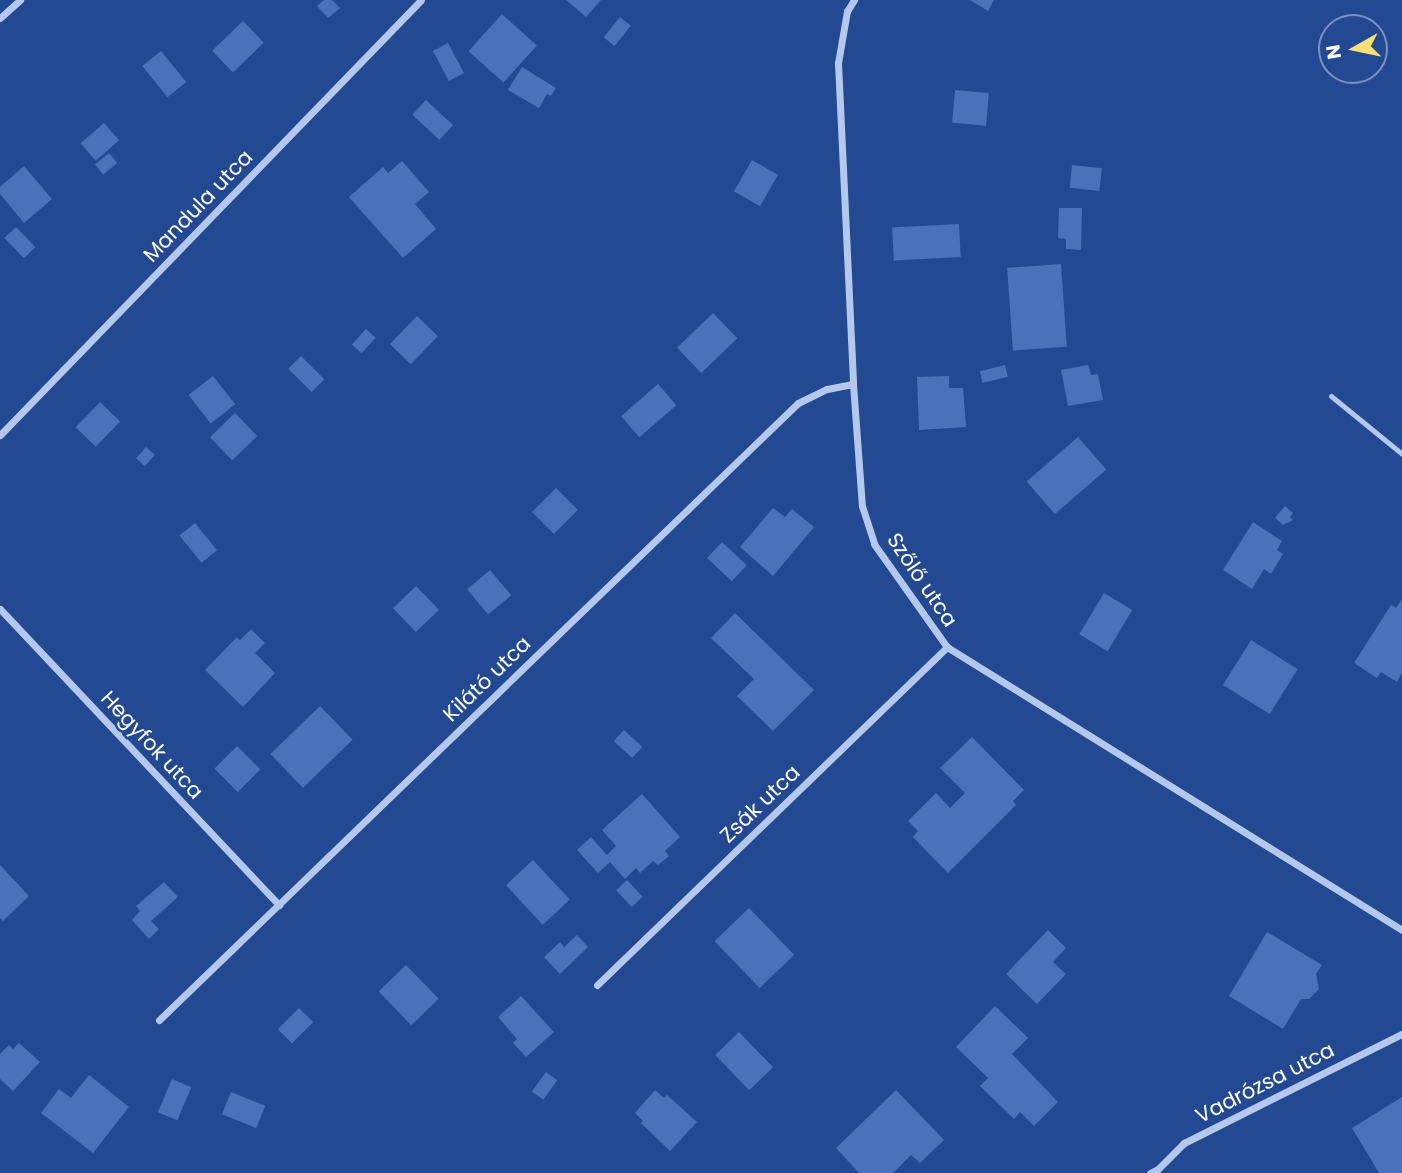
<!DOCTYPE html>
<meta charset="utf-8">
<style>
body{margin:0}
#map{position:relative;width:1402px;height:1173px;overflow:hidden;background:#224992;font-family:Poppins,sans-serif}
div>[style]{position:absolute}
.building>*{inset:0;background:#4b71b9;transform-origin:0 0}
.service>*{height:5px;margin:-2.5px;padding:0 2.5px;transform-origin:2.5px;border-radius:2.5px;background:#b4c8ed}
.minor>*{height:7px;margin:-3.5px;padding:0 3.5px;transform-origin:3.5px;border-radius:3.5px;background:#b4c8ed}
span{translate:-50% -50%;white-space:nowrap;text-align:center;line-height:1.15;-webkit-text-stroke:5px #224992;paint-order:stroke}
.street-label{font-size:21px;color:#fff}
.north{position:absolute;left:1318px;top:14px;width:70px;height:70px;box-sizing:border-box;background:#224992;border:2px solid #7a92be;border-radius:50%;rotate:261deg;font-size:19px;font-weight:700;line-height:28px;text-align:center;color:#fff}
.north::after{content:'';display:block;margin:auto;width:24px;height:32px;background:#f9df76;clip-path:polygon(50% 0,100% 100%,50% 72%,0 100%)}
</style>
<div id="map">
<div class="building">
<i style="clip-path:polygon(324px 0,332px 0,340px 8px,328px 18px,317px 6px)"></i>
<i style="clip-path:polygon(566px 0,601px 0,586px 17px)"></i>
<i style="clip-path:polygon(970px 0,994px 0,988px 11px)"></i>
<i style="left:502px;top:14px;width:47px;height:50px;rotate:42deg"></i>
<i style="left:620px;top:17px;width:14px;height:26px;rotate:39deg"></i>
<i style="left:243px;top:21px;width:30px;height:43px;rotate:46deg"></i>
<i style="left:448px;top:43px;width:34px;height:17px;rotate:62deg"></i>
<i style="left:161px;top:51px;width:40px;height:24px;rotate:51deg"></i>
<i style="clip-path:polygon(522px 67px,556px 88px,551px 96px,547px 94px,539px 108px,508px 90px)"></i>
<i style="left:955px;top:90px;width:34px;height:33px;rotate:5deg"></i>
<i style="left:426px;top:100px;width:37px;height:20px;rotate:43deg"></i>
<i style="left:104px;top:123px;width:23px;height:31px;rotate:49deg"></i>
<i style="left:109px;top:153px;width:13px;height:18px;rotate:51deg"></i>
<i style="left:752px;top:160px;width:30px;height:36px;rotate:30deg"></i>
<i style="clip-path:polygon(402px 161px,429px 192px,415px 204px,436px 229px,403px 258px,349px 197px,383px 167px,388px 173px)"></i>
<i style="left:1072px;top:165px;width:30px;height:23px;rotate:6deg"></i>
<i style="clip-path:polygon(24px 166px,52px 199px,24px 223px,0 194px,0 187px)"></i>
<i style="clip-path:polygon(1059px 208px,1082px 208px,1081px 250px,1066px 249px,1066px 239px,1058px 238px)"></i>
<i style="left:959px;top:224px;width:33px;height:67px;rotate:87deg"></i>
<i style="left:16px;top:227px;width:28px;height:16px;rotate:46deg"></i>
<i style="left:1061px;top:264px;width:83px;height:54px;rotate:86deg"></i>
<i style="left:713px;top:313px;width:35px;height:50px;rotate:46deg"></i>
<i style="left:417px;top:316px;width:29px;height:39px;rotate:44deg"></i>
<i style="left:366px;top:329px;width:13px;height:21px;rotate:42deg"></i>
<i style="left:301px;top:356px;width:33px;height:18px;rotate:45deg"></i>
<i style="left:1005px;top:365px;width:12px;height:26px;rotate:76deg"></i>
<i style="clip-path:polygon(1088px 365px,1091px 375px,1098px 374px,1103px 400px,1068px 406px,1061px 370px)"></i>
<i style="left:213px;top:376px;width:36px;height:31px;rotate:52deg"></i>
<i style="clip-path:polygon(949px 376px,949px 388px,963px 388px,966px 427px,919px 430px,917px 377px)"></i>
<i style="left:658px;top:384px;width:28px;height:49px;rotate:49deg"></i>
<i style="left:100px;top:402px;width:28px;height:35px;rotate:44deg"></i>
<i style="left:235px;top:413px;width:32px;height:35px;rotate:46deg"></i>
<i style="left:1078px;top:437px;width:43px;height:68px;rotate:49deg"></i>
<i style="left:146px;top:447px;width:12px;height:15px;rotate:42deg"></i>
<i style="left:556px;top:488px;width:31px;height:34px;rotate:45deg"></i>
<i style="clip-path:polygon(1285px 506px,1293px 513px,1290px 517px,1293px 520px,1283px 525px,1275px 518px)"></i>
<i style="clip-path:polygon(773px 508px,785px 517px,792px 509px,814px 527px,773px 576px,740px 547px)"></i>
<i style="clip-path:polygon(1253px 522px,1282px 541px,1277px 550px,1283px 554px,1271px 574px,1264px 569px,1252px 589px,1223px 570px)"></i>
<i style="left:195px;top:523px;width:35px;height:20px;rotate:51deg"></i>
<i style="left:722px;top:542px;width:34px;height:22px;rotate:43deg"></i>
<i style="left:490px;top:570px;width:33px;height:30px;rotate:50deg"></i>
<i style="left:416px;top:586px;width:33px;height:32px;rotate:46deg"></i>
<i style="left:1104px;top:593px;width:33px;height:48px;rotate:31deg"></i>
<i style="clip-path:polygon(1402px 599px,1402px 673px,1397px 682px,1381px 672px,1377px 678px,1354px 663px,1391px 605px,1396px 608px)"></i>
<i style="clip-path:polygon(735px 613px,814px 690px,773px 731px,737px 696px,754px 679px,711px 638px)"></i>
<i style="clip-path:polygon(251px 629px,265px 643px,255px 653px,275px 673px,243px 707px,205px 670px,237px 637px,240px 640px)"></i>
<i style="left:1251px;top:640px;width:55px;height:53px;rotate:32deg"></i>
<i style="left:320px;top:706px;width:47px;height:69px;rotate:46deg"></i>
<i style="left:624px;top:730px;width:25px;height:15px;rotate:43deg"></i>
<i style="clip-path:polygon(972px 737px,1024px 790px,1013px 801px,1016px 805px,948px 873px,913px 837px,918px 831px,908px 821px,936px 793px,950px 808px,965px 793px,940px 768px)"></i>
<i style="left:237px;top:746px;width:33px;height:32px;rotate:45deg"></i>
<i style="clip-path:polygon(642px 794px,680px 837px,665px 851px,669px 856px,658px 865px,653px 861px,640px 873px,636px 868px,625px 879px,610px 862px,598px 873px,577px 850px,591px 837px,607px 855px,616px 846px,602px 830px)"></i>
<i style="left:533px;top:860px;width:54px;height:37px;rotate:47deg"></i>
<i style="clip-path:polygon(0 865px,29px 896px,3px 921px,0 918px)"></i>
<i style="left:627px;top:880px;width:23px;height:15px;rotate:47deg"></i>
<i style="clip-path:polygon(164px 882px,178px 897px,151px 921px,159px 929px,149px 939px,132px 920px,140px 911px,136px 906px)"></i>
<i style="left:749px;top:908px;width:65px;height:48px;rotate:46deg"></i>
<i style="clip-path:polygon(1048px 930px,1066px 948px,1053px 962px,1066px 974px,1037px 1004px,1006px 974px)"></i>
<i style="clip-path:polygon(1267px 932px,1322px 965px,1316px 974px,1319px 989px,1309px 999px,1301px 999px,1283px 1029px,1229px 996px)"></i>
<i style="clip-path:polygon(577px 935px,588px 947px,560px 974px,544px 957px,560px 942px,564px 947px)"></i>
<i style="left:406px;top:965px;width:47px;height:38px;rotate:46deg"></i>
<i style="clip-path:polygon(521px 996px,554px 1032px,526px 1057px,513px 1043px,517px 1039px,498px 1017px)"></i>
<i style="clip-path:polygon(995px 1006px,1028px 1038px,1012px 1054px,1058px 1102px,1034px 1126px,1020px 1112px,1014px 1119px,980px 1086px,988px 1078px,956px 1047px)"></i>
<i style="left:299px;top:1008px;width:20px;height:30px;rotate:45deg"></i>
<i style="left:739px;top:1032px;width:49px;height:33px;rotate:46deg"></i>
<i style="clip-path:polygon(19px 1043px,40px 1062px,13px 1091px,0 1079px,0 1054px,9px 1045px,13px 1049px)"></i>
<i style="left:546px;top:1072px;width:14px;height:24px;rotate:36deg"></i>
<i style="clip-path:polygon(89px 1075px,129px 1107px,93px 1153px,41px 1113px,59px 1089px,71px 1098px)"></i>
<i style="left:172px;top:1079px;width:21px;height:36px;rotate:23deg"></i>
<i style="clip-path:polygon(655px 1090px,664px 1098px,667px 1095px,697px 1122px,670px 1151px,641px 1123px,643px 1121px,635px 1113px)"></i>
<i style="clip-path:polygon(896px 1090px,944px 1140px,920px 1163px,911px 1155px,893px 1173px,859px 1173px,836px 1148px)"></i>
<i style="left:231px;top:1092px;width:37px;height:24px;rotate:22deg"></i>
<i style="clip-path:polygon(1402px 1097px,1402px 1173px,1379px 1173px,1352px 1128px)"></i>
</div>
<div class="service">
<i style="left:1331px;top:396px;width:92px;rotate:39.2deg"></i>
</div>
<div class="minor">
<i style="left:854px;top:0;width:13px;rotate:122deg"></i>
<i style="left:847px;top:11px;width:53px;rotate:99.8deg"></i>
<i style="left:838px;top:63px;width:321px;rotate:87.3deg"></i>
<i style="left:853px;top:384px;width:122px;rotate:85.8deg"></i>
<i style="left:862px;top:506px;width:40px;rotate:72deg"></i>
<i style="left:874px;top:544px;width:126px;rotate:54.7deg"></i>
<i style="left:947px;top:647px;width:536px;rotate:31.88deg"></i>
<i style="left:0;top:18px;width:27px;rotate:-42deg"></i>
<i style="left:0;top:435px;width:605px;rotate:-45.94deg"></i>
<i style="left:0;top:609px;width:407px;rotate:46.7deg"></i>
<i style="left:597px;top:985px;width:487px;rotate:-44deg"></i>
<i style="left:159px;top:1020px;width:888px;rotate:-44deg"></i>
<i style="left:798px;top:403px;width:32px;rotate:-26deg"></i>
<i style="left:827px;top:389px;width:26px;rotate:-11deg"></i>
<i style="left:1150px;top:1173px;width:9px;rotate:-27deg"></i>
<i style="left:1158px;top:1169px;width:37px;rotate:-45deg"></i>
<i style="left:1184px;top:1143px;width:244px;rotate:-26.6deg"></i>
</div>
<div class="street-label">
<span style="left:198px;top:206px;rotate:-46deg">Mandula utca</span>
<span style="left:922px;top:580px;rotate:56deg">Szőlő utca</span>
<span style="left:487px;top:679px;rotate:-44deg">Kilátó utca</span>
<span style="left:152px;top:745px;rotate:47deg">Hegyfok utca</span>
<span style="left:760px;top:804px;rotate:-44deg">Zsák utca</span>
<span style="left:1265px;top:1083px;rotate:-27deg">Vadrózsa utca</span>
</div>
<div class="north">N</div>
</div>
